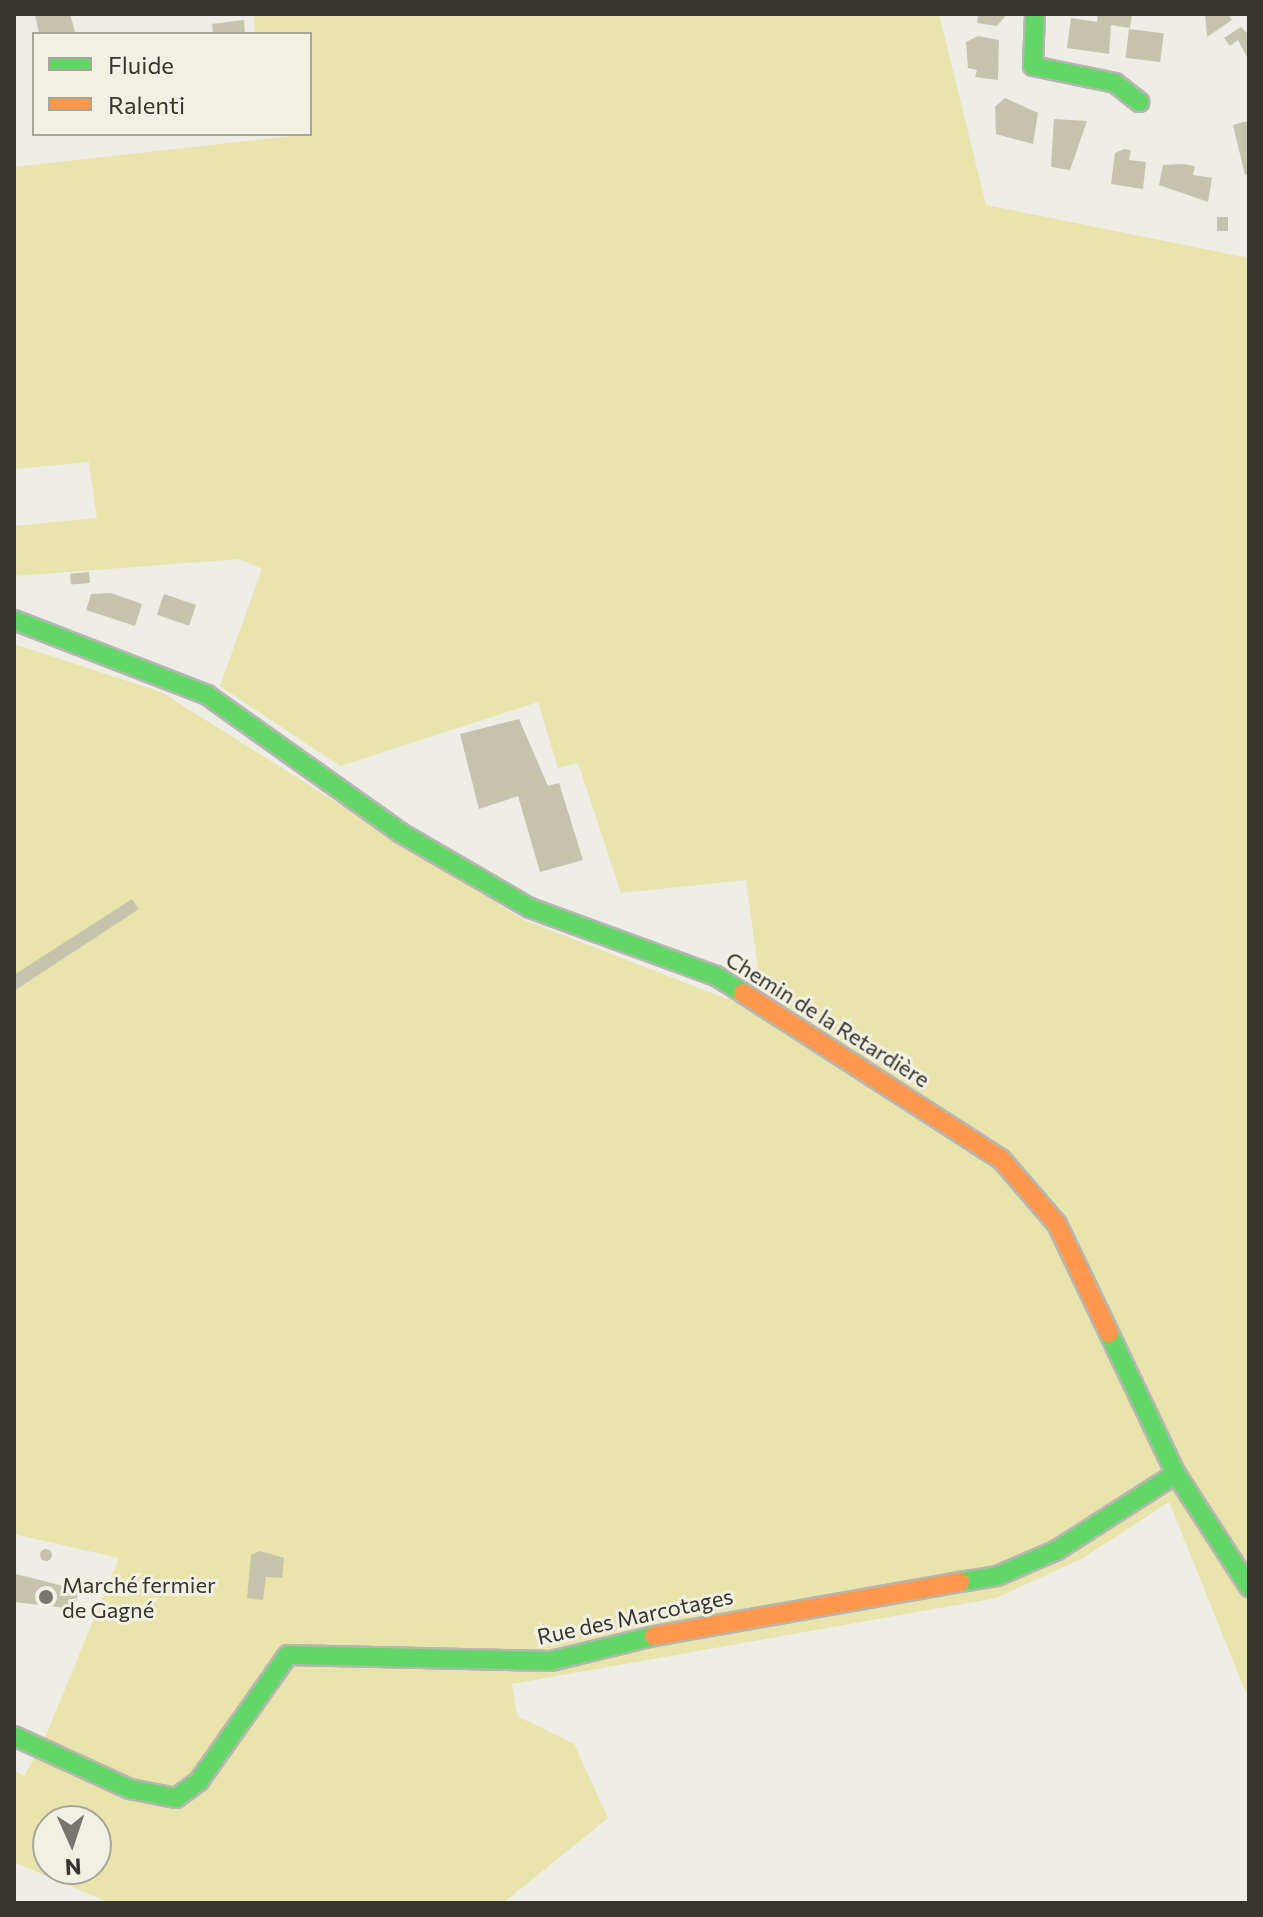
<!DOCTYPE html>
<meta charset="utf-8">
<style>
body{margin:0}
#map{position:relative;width:1263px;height:1917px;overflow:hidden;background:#eeede6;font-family:Commissioner,sans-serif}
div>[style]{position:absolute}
.green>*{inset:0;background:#e9e3ac}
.building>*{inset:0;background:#c5c3ac;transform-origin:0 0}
.round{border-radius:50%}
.roads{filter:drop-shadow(2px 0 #b6b6b1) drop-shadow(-2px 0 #b6b6b1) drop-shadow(0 2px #b6b6b1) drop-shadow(0 -2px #b6b6b1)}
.fast>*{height:18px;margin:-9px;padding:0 9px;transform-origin:9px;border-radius:9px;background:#63d668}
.slow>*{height:18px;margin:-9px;padding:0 9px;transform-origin:9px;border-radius:9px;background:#ff974d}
.dots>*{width:22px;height:22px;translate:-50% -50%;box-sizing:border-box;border:4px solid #f1f0e2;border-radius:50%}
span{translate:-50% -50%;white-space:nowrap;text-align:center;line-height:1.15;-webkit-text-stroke:6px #f1f0e2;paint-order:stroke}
.street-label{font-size:22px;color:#35342f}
.poi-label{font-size:22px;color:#35342f}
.left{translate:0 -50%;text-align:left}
.frame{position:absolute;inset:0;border:16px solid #35342f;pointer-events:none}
.legend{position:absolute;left:32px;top:32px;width:280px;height:104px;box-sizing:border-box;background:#f1f0e2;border:2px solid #a6a59a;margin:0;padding:10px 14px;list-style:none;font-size:24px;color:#35342f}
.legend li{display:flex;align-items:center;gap:16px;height:40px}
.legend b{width:40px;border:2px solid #a6a59a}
.north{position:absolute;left:32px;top:1805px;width:80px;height:80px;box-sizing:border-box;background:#f1f0e2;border:2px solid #a6a59a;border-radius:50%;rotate:177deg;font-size:22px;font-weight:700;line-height:32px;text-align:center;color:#35342f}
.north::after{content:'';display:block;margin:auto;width:28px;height:36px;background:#76756f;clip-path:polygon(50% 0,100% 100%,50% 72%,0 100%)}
</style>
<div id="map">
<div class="green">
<i style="clip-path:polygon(evenodd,254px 14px,939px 14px,986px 205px,1249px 258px,1249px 1700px,1169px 1502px,1083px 1558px,996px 1598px,512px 1684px,517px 1716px,574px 1744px,608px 1818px,503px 1903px,110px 1903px,14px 1862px,14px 1771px,24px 1776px,44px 1740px,119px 1558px,14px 1534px,14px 644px,161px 692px,524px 920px,727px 999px,760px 984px,746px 880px,621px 893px,578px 763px,558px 768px,538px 702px,340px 766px,220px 686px,262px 569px,240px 559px,14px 576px,14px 526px,97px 518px,89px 462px,14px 469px,14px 167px,310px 134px,310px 34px,255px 34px,254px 14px,48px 1821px,96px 1821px,96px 1869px,48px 1869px,48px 1821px)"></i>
</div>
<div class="building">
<i style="clip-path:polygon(35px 14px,70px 14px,75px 32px,39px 34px)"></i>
<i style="clip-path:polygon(978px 14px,1007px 14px,997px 26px,977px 23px)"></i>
<i style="clip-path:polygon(1098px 14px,1132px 14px,1130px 28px,1111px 25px,1109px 54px,1067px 48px,1071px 18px,1097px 22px)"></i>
<i style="clip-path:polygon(1205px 14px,1228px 14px,1232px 20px,1207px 37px)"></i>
<i style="clip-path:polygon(244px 20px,245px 34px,213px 34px,212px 24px)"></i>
<i style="clip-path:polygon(1241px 27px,1249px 35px,1249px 61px,1238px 40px,1230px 46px,1224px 38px)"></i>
<i style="left:1129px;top:29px;width:35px;height:29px;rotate:7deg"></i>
<i style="clip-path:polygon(978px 36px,999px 40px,998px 80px,975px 77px,977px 70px,968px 68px,966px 42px)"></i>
<i style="clip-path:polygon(1005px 98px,1038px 113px,1033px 144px,996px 134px,995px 107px)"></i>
<i style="clip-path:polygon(1054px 119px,1087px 121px,1070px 170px,1051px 167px)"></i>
<i style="clip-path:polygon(1248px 121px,1249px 174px,1245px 175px,1233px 125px)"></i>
<i style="clip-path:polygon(1124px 149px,1131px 150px,1129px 160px,1146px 162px,1143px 189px,1111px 184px,1115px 153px)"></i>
<i style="clip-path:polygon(1183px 164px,1195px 166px,1193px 175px,1212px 178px,1208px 202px,1159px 185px,1163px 165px)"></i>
<i style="left:1217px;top:217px;width:11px;height:14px"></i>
<i style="left:89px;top:572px;width:11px;height:19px;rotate:85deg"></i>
<i style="clip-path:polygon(111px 593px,142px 604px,135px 626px,86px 610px,91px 594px)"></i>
<i style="left:164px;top:594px;width:34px;height:22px;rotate:19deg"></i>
<i style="clip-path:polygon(519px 719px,548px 786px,559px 783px,583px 860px,540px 872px,518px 796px,479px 809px,460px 734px)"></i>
<i style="clip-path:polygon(132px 899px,139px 909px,14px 991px,14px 975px)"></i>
<i class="round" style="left:40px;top:1549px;width:12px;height:12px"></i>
<i style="clip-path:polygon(260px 1551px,284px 1558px,282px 1578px,266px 1577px,263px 1600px,247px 1598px,251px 1555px)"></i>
<i style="clip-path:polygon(16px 1574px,79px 1590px,74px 1609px,14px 1602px)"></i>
</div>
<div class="roads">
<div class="fast">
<i style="left:1035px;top:14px;width:52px;rotate:92.2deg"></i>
<i style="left:1033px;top:66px;width:84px;rotate:11.7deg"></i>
<i style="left:1115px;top:83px;width:31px;rotate:38deg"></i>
<i style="left:14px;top:620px;width:207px;rotate:21.2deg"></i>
<i style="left:207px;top:695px;width:238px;rotate:35.4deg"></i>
<i style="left:401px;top:833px;width:149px;rotate:30.2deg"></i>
<i style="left:530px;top:908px;width:198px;rotate:20.1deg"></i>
<i style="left:716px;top:976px;width:32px;rotate:32deg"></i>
<i style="left:1109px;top:1333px;width:156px;rotate:64.6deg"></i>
<i style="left:1176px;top:1474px;width:135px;rotate:57.1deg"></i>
<i style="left:960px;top:1582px;width:37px;rotate:-9deg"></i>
<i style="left:997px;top:1576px;width:65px;rotate:-23.4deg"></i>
<i style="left:1057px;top:1550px;width:141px;rotate:-32.6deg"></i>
<i style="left:14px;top:1736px;width:128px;rotate:24.6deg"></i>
<i style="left:130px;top:1789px;width:47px;rotate:11.1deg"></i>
<i style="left:176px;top:1798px;width:29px;rotate:-36deg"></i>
<i style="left:199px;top:1781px;width:154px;rotate:-54.8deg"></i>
<i style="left:288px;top:1655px;width:263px;rotate:1.3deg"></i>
<i style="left:551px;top:1661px;width:106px;rotate:-13.6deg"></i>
</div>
<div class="slow">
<i style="left:743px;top:993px;width:307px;rotate:32.8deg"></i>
<i style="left:1001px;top:1159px;width:86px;rotate:49.3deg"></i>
<i style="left:1057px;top:1224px;width:121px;rotate:64.5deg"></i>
<i style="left:654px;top:1636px;width:311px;rotate:-10deg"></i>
</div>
</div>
<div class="dots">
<i style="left:46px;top:1597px;background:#76756f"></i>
</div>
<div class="street-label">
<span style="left:828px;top:1019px;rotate:32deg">Chemin de la Retardière</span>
<span style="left:635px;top:1616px;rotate:-12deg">Rue des Marcotages</span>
</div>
<div class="poi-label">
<span class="left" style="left:62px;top:1597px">Marché fermier<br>de Gagné</span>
</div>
<div class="frame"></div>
<ul class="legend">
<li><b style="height:10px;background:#63d668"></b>Fluide</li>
<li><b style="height:10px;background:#ff974d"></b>Ralenti</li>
</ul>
<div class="north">N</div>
</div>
